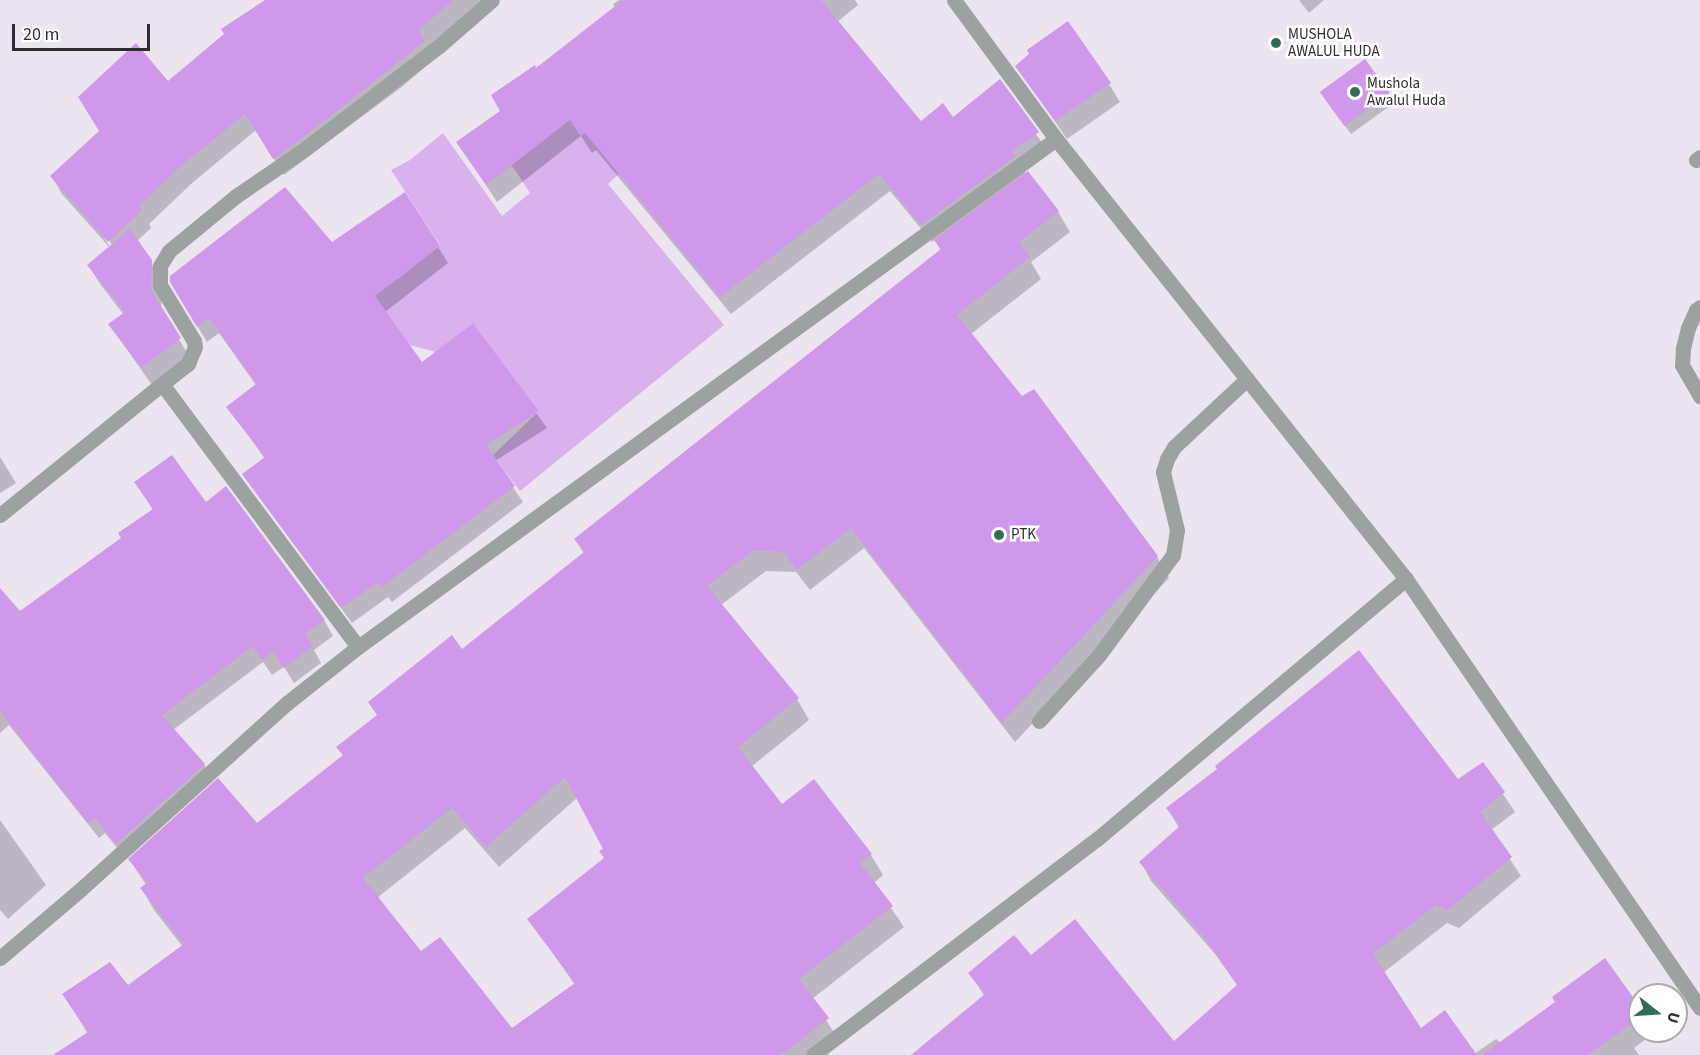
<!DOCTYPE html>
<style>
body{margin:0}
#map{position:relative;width:1700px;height:1055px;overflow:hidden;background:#ece5f0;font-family:"Source Sans 3",sans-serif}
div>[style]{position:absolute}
.green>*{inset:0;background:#d9b1ed}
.shadow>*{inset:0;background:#0003}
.building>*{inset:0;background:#d098eb;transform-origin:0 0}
.lane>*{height:15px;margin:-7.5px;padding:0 7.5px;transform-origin:7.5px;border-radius:7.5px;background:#9ca29f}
.street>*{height:15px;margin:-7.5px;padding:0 7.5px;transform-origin:7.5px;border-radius:7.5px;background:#9ca29f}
.dots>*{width:16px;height:16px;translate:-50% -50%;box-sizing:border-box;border:3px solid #fff;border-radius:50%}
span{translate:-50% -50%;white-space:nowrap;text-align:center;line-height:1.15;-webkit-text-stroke:5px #fff;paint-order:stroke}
.poi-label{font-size:15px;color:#2d2b2f}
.left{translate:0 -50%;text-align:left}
.north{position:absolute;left:1628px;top:983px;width:60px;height:60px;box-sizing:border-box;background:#fff;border:2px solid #abaaac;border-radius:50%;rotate:107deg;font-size:16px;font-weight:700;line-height:24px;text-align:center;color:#2d2b2f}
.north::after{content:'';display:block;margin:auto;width:21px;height:27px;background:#306c57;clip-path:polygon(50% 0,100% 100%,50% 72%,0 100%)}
.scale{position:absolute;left:12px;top:24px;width:138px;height:27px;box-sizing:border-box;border:3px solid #2d2b2f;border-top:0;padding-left:8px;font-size:18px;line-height:21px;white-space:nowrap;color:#2d2b2f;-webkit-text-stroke:4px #fff;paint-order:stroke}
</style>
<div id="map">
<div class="green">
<i style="clip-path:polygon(650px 87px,683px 113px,608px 184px,724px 325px,520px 491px,493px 455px,539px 411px,473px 323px,436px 352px,410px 345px,400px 348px,338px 244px,357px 224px,398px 279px,440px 245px,391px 170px,410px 160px,443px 133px,502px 216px,530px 193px,515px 170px,496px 147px,570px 120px,581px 136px)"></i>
</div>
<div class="shadow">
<i style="clip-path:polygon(evenodd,268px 0,484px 0,434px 59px,403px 86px,284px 175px,256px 130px,191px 184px,149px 224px,151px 228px,137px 241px,162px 280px,161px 309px,190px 358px,152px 385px,110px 325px,124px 315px,100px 284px,89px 266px,110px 248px,62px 194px,52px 177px,268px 0,106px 235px,112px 245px,110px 247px,103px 236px,106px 235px)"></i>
<i style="clip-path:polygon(evenodd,619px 0,855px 0,858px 5px,837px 22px,921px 123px,953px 120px,999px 81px,1048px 151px,1022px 169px,1058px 212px,1070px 232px,1031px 262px,1041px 279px,971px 334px,1022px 398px,1033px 391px,1157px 557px,1169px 578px,1015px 742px,864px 548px,810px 590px,796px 572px,766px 571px,721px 605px,797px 699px,809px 720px,751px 767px,782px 806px,871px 855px,883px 875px,874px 883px,904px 927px,812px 999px,839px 1040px,820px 1055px,78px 1055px,88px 1034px,64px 995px,128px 987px,183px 947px,154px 910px,142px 889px,146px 885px,130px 860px,257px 825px,344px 757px,338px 748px,378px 716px,370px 702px,462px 651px,584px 554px,576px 540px,941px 251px,935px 240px,932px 242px,890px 191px,731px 314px,596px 150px,592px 153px,581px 136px,497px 202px,458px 142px,502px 111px,536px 70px,615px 8px,613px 4px,619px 0,578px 797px,604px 849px,605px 859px,529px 919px,575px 985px,512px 1030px,421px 953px,377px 898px,465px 828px,499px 867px,578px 797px)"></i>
<i style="clip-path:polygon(1299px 0,1324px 0,1309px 13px)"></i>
<i style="clip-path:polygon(1017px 66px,1109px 84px,1120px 102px,1067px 139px)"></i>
<i style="clip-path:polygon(1388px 94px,1394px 103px,1351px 134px,1327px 101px)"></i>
<i style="clip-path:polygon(405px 194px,448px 263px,385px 312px,422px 365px,473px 325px,547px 428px,495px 461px,523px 502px,392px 602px,388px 597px,352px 623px,243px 475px,265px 459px,228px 407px,256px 385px,219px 333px,207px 342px,181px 299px,332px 244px)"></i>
<i style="clip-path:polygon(0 457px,16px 483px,0 493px)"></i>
<i style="clip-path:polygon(136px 483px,205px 504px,324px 620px,333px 636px,314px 650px,321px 663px,294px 683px,284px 667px,272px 675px,263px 662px,173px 730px,204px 764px,213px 781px,126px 859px,105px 833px,99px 838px,9px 725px,0 733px,0 590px,20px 613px,123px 538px,153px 510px)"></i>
<i style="clip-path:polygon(1483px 764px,1515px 812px,1491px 830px,1521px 876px,1459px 928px,1447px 923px,1383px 973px,1420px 1030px,1474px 1054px,1496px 1039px,1501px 1043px,1640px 1010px,1640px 1031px,1653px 1031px,1654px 1033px,1634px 1048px,1639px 1055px,914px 1055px,985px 997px,970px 973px,1031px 957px,1174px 1043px,1238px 986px,1216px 955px,1151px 881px,1141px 862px,1179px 828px,1168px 809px,1457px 782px)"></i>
<i style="clip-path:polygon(0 820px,46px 885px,8px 919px,0 910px)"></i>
</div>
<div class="building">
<i style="clip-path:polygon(265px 0,454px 0,418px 30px,425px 41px,300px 140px,273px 159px,245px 114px,181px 166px,139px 206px,142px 210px,108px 242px,50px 176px,99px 131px,78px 97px,136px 43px,168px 81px,224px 34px,221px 29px)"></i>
<i style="clip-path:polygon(623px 0,821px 0,921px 121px,943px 103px,953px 117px,1000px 79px,1039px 132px,1012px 151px,1016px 156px,921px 225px,879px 174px,720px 297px,585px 133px,581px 136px,570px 120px,486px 185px,456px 142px,500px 111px,491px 95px,535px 65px,536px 68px)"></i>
<i style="clip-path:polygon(1068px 21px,1111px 83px,1055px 121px,1015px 66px,1029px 54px,1027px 50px)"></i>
<i style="left:1365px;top:59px;width:42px;height:56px;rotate:54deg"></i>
<i style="clip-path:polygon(evenodd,1028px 171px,1059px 211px,1019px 242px,1030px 257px,957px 315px,1022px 396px,1034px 389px,1158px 556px,1002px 723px,851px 528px,797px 570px,783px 552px,754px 550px,707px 586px,799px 698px,738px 747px,782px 804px,814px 779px,872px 854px,860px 863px,893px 906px,799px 979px,829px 1018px,781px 1055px,53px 1055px,88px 1032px,62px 994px,110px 962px,128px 985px,184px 944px,140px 888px,147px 883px,128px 859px,218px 778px,257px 823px,343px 755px,336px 747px,377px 715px,368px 702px,452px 635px,462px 649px,584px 552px,574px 539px,941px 249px,934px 240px,1028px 171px,565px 777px,603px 849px,599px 851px,604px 858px,527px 919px,575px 983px,512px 1028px,440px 937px,421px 951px,363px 878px,452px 808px,486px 847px,565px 777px)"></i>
<i style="clip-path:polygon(285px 187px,332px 242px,405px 192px,440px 246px,375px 296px,422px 362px,473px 323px,539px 411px,486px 445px,515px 486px,382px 587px,378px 582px,341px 608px,242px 474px,265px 457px,226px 407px,256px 384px,209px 318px,197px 327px,170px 282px,170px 276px)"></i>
<i style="clip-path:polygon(130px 229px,152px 260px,151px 290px,181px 338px,141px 368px,108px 324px,125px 312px,87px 265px)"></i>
<i style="clip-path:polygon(172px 455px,206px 502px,226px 486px,325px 620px,305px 634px,313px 646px,284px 668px,273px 652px,262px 660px,253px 646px,162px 715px,205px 764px,116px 844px,95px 818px,88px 823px,0 711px,0 588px,20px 611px,121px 538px,118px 533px,153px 509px,134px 482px)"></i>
<i style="clip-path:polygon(1359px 650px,1458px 779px,1483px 762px,1505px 792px,1480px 812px,1512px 857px,1448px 910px,1436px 905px,1373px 954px,1421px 1028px,1445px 1010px,1477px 1055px,911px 1055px,985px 994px,968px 973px,1014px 935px,1031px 955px,1075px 919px,1174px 1041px,1237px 985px,1203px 936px,1139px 862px,1180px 826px,1166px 808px,1217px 769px,1215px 766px)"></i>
<i style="clip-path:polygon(1605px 958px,1640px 1007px,1640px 1018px,1587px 1055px,1482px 1055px,1555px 1002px,1552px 997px)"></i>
</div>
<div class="lane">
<i style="left:1700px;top:307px;width:5px;rotate:143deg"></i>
<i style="left:1696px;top:310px;width:20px;rotate:114deg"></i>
<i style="left:1688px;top:328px;width:21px;rotate:104deg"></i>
<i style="left:1683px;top:348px;width:17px;rotate:93deg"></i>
<i style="left:1682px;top:365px;width:36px;rotate:60deg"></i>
<i style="left:1039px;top:721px;width:89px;rotate:-47.7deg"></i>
<i style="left:1099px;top:655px;width:124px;rotate:-53.5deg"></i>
<i style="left:1173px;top:555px;width:25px;rotate:-81deg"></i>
<i style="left:1177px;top:530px;width:60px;rotate:-103.6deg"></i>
<i style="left:1163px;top:472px;width:14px;rotate:-73deg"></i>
<i style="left:1167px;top:459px;width:14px;rotate:-60deg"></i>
<i style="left:1174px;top:447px;width:100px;rotate:-43deg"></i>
</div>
<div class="street">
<i style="left:954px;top:0;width:172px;rotate:53.7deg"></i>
<i style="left:1056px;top:139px;width:562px;rotate:51.5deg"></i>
<i style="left:1406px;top:579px;width:520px;rotate:55.58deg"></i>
<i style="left:1696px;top:160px;width:5px;rotate:-37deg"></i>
<i style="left:162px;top:384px;width:33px;rotate:-38deg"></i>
<i style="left:188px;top:364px;width:18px;rotate:-68deg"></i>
<i style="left:195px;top:347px;width:6px;rotate:-99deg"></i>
<i style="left:194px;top:341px;width:66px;rotate:-121.3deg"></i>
<i style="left:160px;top:285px;width:19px;rotate:-90deg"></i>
<i style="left:160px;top:266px;width:17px;rotate:-59deg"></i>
<i style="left:169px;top:251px;width:87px;rotate:-39.4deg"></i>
<i style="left:236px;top:196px;width:85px;rotate:-34.4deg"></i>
<i style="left:306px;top:148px;width:168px;rotate:-37.5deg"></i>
<i style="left:439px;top:46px;width:70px;rotate:-41deg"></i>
<i style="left:0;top:515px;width:208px;rotate:-39deg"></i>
<i style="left:162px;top:384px;width:328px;rotate:53.3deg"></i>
<i style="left:0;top:958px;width:106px;rotate:-40.4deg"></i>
<i style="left:81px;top:889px;width:278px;rotate:-42.1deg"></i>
<i style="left:287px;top:703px;width:90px;rotate:-38.3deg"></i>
<i style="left:358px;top:647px;width:863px;rotate:-36.05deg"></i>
<i style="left:813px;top:1055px;width:357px;rotate:-37.3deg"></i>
<i style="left:1097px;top:839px;width:404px;rotate:-40.1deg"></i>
</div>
<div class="dots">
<i style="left:1276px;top:43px;background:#306c57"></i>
<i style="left:1355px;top:92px;background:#306c57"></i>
<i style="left:999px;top:535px;background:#306c57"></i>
</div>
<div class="poi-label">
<span class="left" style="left:1288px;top:43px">MUSHOLA<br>AWALUL HUDA</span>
<span class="left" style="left:1367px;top:92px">Mushola<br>Awalul Huda</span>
<span class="left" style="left:1011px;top:535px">PTK</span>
</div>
<div class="north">U</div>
<div class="scale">20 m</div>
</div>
